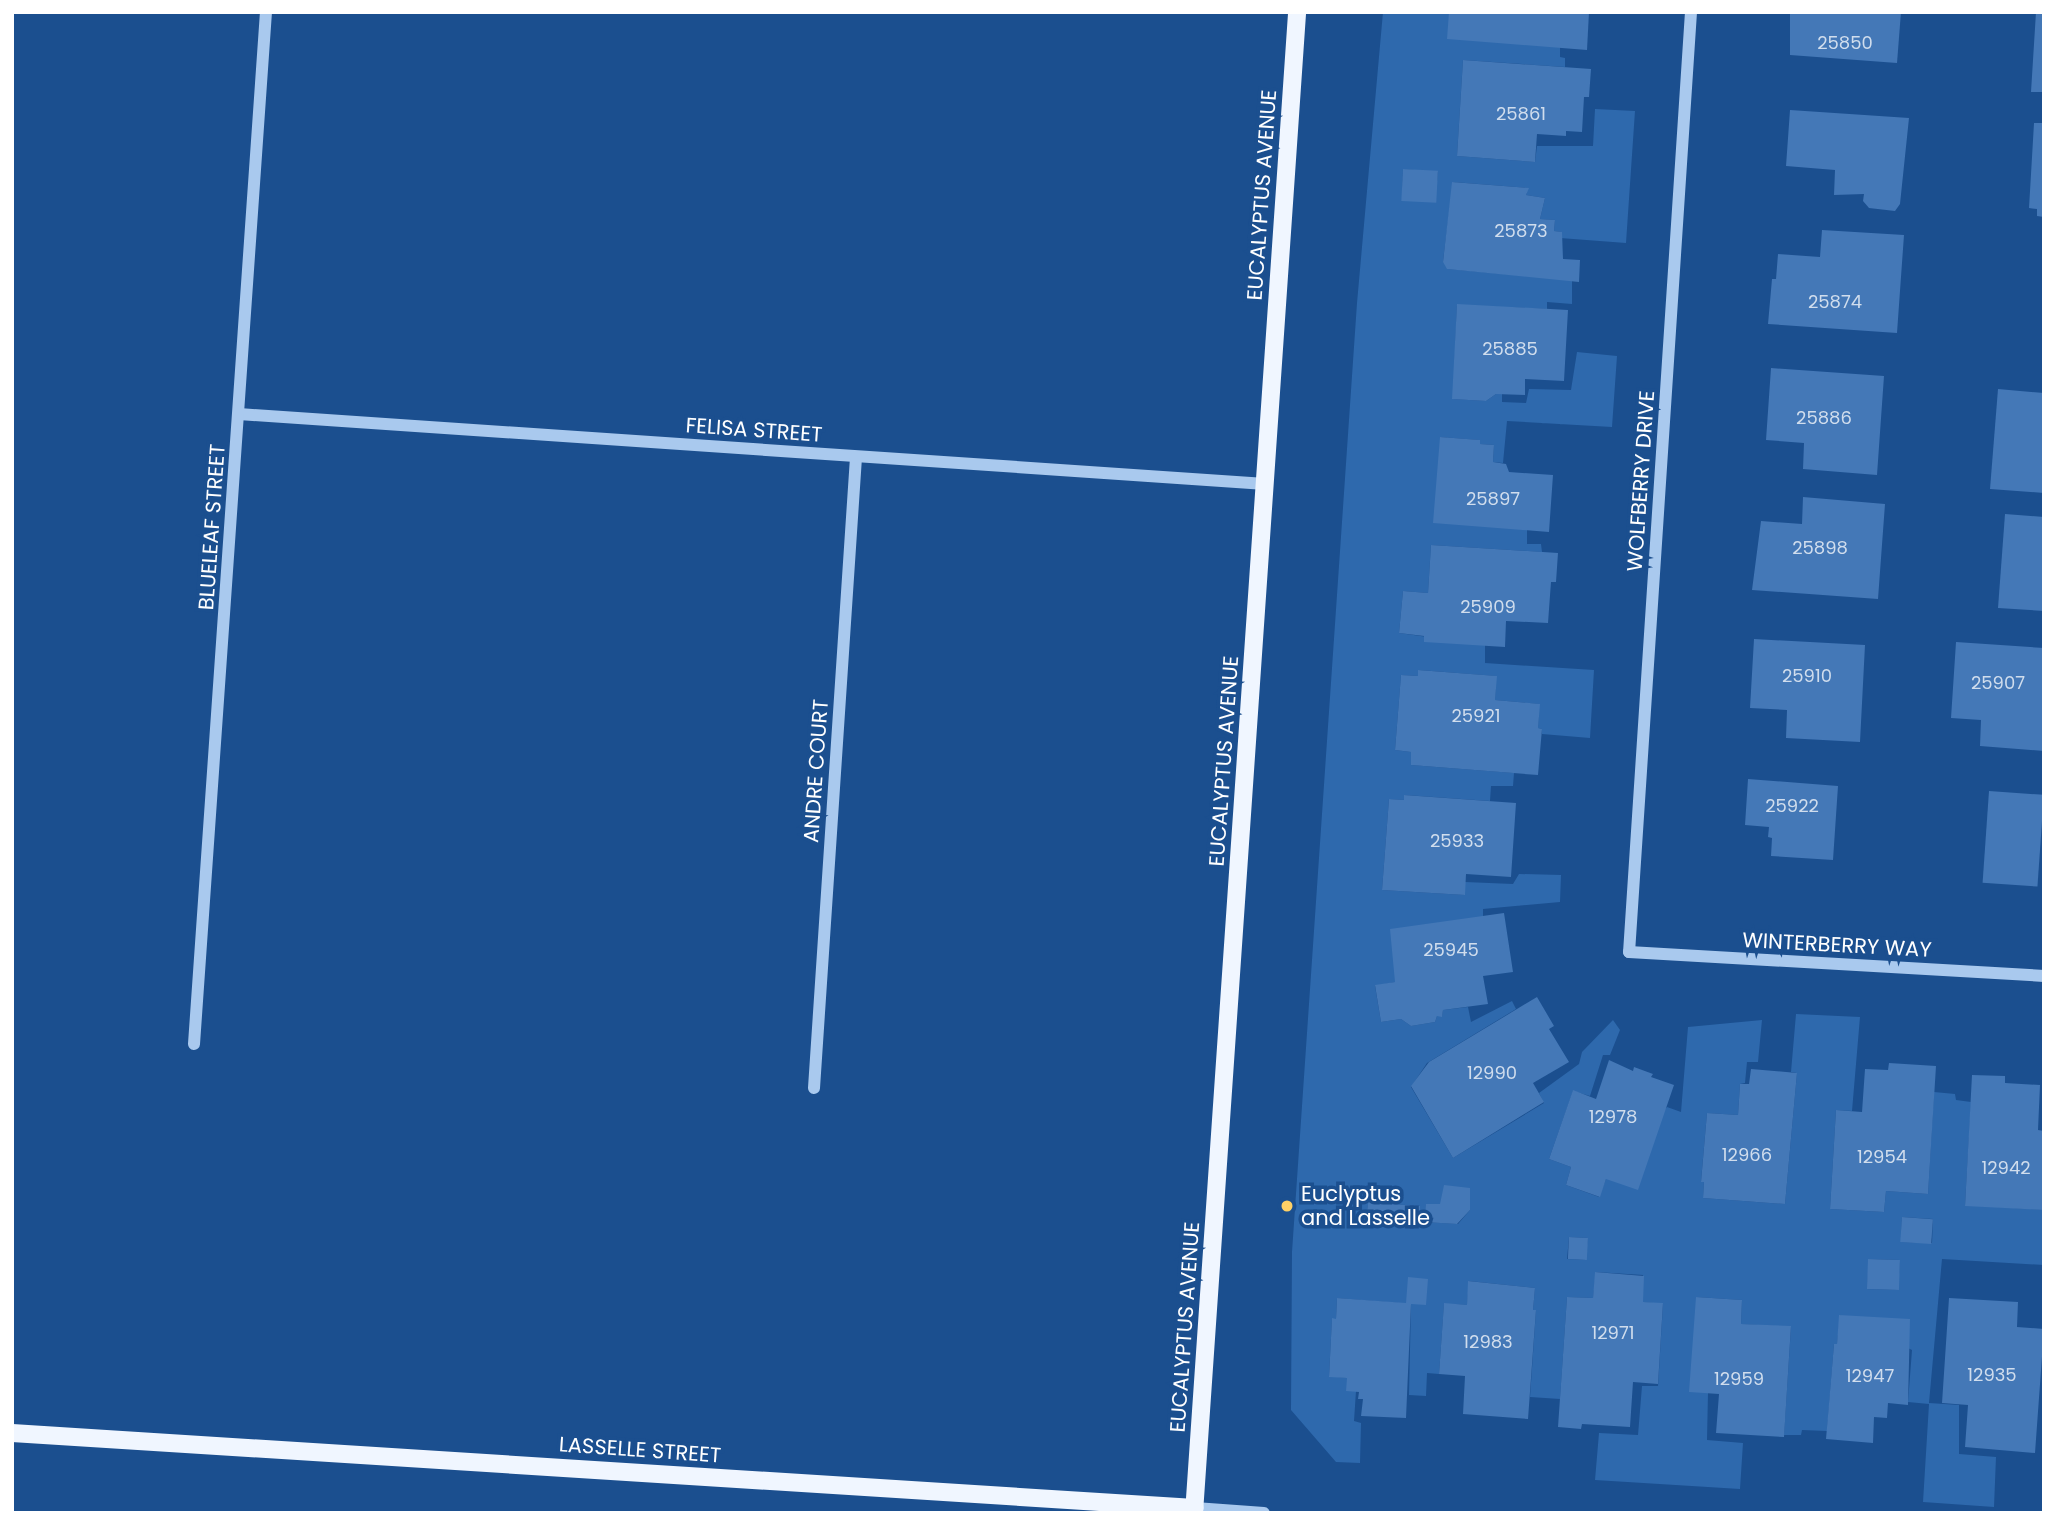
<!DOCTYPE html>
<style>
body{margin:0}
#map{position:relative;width:2056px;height:1525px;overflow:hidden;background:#1b4f8f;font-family:Poppins,sans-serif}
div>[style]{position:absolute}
.green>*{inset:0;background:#2e69ad}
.building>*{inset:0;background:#4478b7;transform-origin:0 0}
.minor>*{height:12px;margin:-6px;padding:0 6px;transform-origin:6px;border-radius:6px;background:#a9c9ee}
.major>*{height:18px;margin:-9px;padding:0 9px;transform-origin:9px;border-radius:9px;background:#f0f6ff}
.dots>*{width:19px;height:19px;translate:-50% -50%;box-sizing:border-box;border:4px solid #1b4f8f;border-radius:50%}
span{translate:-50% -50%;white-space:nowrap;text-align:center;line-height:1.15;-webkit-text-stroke:7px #1b4f8f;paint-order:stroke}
.number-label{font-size:18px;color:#d0dded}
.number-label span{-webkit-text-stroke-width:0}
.street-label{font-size:21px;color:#fff}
.poi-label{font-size:21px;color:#fff}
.left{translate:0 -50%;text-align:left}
.frame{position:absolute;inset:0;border:14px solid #fff;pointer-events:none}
</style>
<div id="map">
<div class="green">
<i style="clip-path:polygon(evenodd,1383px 12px,1449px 12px,1560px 47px,1560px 57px,1565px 58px,1565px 67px,1463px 60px,1457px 156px,1535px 162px,1537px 146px,1593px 146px,1595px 109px,1635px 111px,1626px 243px,1560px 238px,1561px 232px,1554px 231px,1555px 220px,1540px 219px,1545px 198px,1526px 195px,1528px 188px,1453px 182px,1443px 261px,1448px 269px,1572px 280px,1572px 304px,1547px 302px,1547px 309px,1457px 305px,1453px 399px,1486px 401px,1496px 394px,1502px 394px,1502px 402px,1526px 403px,1529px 389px,1571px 390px,1577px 352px,1617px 356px,1612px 427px,1507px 421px,1503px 463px,1493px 462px,1494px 445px,1480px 444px,1479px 440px,1440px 437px,1527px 530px,1527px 544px,1541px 544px,1542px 552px,1431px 545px,1428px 593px,1403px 591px,1399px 633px,1485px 645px,1485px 663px,1594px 670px,1590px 738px,1542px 734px,1542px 729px,1538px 728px,1539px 704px,1495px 700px,1496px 676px,1419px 670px,1418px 676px,1401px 675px,1395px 750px,1411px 752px,1411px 765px,1514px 773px,1513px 786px,1491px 786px,1490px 801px,1405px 795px,1404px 800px,1389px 799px,1382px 890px,1465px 895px,1465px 882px,1513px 884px,1519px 874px,1561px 875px,1560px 902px,1483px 909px,1483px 916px,1395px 982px,1375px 986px,1381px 1022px,1401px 1019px,1411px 1026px,1435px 1022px,1437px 1016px,1442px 1016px,1443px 1010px,1468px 1007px,1471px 1022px,1512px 1001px,1516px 1009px,1427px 1063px,1411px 1087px,1453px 1158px,1544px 1103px,1539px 1093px,1579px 1064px,1582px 1052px,1613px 1020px,1620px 1030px,1610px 1055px,1603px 1055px,1590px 1096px,1573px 1091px,1549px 1159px,1571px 1167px,1566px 1185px,1599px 1197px,1606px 1179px,1667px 1107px,1681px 1112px,1688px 1027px,1762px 1020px,1758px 1062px,1747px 1062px,1745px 1083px,1740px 1084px,1738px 1115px,1707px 1113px,1701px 1181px,1704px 1182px,1703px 1198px,1785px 1204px,1797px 1073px,1791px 1072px,1796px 1014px,1860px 1017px,1852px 1111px,1836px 1110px,1830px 1209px,1884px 1212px,1886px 1191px,1928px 1194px,1934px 1092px,1955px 1094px,1956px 1100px,1971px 1102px,1965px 1205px,2044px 1210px,2044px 1265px,1942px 1259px,1929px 1403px,1959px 1405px,1959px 1454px,1996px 1457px,1994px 1507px,1923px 1502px,1929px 1404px,1908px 1402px,1912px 1350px,1840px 1315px,1837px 1344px,1834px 1344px,1827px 1431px,1802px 1430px,1801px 1435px,1784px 1435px,1791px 1327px,1741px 1324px,1742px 1300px,1696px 1297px,1708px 1393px,1707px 1440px,1743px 1443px,1740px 1489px,1595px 1480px,1599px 1433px,1638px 1435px,1642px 1386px,1658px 1386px,1663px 1304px,1643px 1302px,1643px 1275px,1596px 1272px,1593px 1298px,1567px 1297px,1560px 1399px,1530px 1397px,1536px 1310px,1533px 1310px,1535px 1288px,1469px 1281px,1467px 1305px,1444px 1304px,1439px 1374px,1427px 1373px,1426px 1396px,1409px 1395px,1411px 1304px,1337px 1298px,1336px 1319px,1332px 1319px,1329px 1376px,1347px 1378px,1356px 1391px,1354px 1421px,1361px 1423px,1360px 1463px,1336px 1462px,1291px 1410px,1292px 1252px,1357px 303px,1383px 12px,1403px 169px,1438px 172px,1435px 200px,1402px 201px,1403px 169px,1383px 12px,1369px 1198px,1375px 1203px,1420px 1206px,1420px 1221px,1366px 1218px,1369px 1198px,1383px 12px,1426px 1205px,1440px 1205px,1470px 1210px,1458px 1224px,1425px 1222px,1426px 1205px,1383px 12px,1902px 1217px,1933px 1219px,1932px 1243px,1901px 1242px,1902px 1217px,1383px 12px,1569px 1237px,1588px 1238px,1585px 1260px,1567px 1259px,1569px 1237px,1383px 12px,1869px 1259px,1900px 1260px,1898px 1290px,1867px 1289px,1869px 1259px)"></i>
</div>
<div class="building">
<i style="clip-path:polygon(1449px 12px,1589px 12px,1587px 50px,1447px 39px)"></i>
<i style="clip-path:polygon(1790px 12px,1901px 12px,1897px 63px,1790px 55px)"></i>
<i style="clip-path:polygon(2036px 12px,2044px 12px,2044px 92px,2031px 92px)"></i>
<i style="clip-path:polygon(1463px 60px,1591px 69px,1589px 97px,1584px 97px,1582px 132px,1566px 131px,1566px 136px,1537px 134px,1535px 162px,1457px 156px)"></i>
<i style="clip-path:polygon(1790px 110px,1909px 118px,1900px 204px,1895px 211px,1869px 208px,1863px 201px,1864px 194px,1834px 195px,1835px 170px,1786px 166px)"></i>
<i style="clip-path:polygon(2034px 123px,2044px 123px,2044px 217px,2037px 216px,2037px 209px,2029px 208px)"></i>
<i style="left:1403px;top:169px;width:35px;height:32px;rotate:3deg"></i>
<i style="clip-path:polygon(1452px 182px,1529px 188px,1526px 195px,1545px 198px,1540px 219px,1555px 220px,1554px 231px,1562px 232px,1563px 259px,1580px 260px,1579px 282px,1447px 269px,1443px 262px)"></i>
<i style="clip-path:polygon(1822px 230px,1904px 235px,1897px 333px,1768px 324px,1772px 279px,1776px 279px,1778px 254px,1820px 257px)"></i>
<i style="clip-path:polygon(1457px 304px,1568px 310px,1564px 381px,1525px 379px,1525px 395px,1496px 394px,1486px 401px,1452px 399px)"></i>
<i style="clip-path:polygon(1771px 368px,1884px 376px,1877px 475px,1803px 469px,1804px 443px,1766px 440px)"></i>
<i style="clip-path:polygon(1998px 389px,2044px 393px,2044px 493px,1990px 489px)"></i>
<i style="clip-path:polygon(1440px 437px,1480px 440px,1480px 444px,1494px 445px,1493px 462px,1506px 464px,1509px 472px,1553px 475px,1549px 532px,1433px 523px)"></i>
<i style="clip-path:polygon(1803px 497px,1885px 504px,1878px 599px,1752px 590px,1761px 521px,1802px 524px)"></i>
<i style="clip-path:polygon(2005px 514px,2044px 517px,2044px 611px,1998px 608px)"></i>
<i style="clip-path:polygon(1431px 545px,1558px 553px,1556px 582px,1551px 582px,1548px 623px,1506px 621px,1505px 647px,1424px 642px,1424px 636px,1399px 633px,1403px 591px,1428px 593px)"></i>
<i style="clip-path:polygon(1754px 639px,1865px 645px,1860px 742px,1786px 738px,1787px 710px,1750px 708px)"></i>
<i style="clip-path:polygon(1956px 642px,2044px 648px,2044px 751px,1980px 746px,1981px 720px,1951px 718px)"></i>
<i style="clip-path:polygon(1418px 670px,1497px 676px,1495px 700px,1540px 704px,1538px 728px,1542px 729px,1538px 775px,1411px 765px,1411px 752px,1395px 750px,1401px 675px,1418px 676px)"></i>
<i style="clip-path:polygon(1748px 779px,1838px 786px,1833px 860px,1771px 856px,1772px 838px,1768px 837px,1769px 827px,1745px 825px)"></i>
<i style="left:1989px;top:791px;width:55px;height:92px;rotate:4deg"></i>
<i style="clip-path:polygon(1404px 795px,1516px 803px,1511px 877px,1466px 874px,1465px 895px,1382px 890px,1389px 799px,1404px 800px)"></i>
<i style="clip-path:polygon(1504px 913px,1513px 972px,1483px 976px,1488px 1004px,1443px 1010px,1442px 1017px,1437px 1016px,1435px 1022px,1411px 1026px,1401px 1019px,1381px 1022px,1375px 985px,1395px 982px,1390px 929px)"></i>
<i style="clip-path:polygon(1537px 997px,1554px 1026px,1549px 1029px,1569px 1062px,1533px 1083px,1544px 1102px,1453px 1158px,1411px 1086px,1429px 1062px)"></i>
<i style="clip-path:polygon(1609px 1060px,1633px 1071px,1634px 1067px,1653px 1074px,1651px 1077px,1674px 1085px,1638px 1190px,1606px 1179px,1600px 1197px,1566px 1185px,1571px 1167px,1549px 1159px,1573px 1090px,1596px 1099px)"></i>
<i style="clip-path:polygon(1889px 1063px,1936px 1066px,1928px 1194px,1886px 1191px,1884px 1212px,1830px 1209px,1836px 1110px,1862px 1112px,1865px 1069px,1888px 1070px)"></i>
<i style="clip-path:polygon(1751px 1069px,1797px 1073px,1785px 1204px,1703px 1198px,1704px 1182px,1701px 1182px,1707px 1113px,1738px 1115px,1740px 1084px,1749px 1084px)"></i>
<i style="clip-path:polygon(1972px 1075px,2005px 1076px,2005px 1083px,2040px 1085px,2038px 1130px,2044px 1131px,2044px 1210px,1965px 1206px)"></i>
<i style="clip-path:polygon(1444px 1185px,1470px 1188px,1470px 1210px,1457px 1224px,1424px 1222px,1426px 1204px,1440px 1204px)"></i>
<i style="clip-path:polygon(1369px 1197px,1375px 1203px,1420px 1206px,1420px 1222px,1366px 1218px)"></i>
<i style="left:1902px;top:1217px;width:31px;height:25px;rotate:4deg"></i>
<i style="left:1569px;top:1237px;width:19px;height:22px;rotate:3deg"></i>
<i style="left:1868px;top:1259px;width:32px;height:30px;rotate:2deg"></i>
<i style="clip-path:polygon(1595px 1272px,1644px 1276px,1643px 1302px,1663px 1303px,1658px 1384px,1633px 1382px,1630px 1427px,1582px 1424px,1581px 1429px,1558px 1427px,1567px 1297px,1593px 1298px)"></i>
<i style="clip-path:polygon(1408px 1277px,1428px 1279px,1426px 1305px,1411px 1304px,1406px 1418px,1361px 1416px,1363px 1399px,1358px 1399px,1359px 1392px,1346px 1391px,1347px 1378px,1329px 1377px,1332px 1318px,1336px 1319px,1337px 1298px,1406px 1303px)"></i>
<i style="clip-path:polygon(1468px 1281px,1535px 1288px,1533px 1310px,1536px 1310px,1528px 1419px,1463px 1414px,1465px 1376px,1439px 1374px,1444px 1303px,1467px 1305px)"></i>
<i style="clip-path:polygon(1696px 1297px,1742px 1300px,1741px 1324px,1791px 1326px,1784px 1437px,1716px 1433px,1719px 1394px,1689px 1392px)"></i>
<i style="clip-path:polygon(1949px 1298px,2018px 1302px,2017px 1327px,2044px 1329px,2035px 1453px,1965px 1447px,1968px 1405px,1942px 1403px)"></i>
<i style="clip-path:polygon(1839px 1315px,1910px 1319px,1908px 1405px,1888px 1403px,1887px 1418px,1874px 1417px,1873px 1443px,1826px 1439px,1834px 1344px,1837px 1344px)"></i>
</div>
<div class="minor">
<i style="left:1691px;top:12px;width:942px;rotate:93.77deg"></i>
<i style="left:1629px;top:952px;width:416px;rotate:3.3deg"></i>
<i style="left:239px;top:414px;width:1029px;rotate:3.9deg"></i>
<i style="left:194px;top:1044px;width:1035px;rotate:-86.01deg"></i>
<i style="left:814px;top:1088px;width:632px;rotate:-86.19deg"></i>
<i style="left:1195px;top:1508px;width:69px;rotate:4.1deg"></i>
</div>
<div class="major">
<i style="left:12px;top:1433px;width:1185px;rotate:3.63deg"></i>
<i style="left:1194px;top:1513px;width:1505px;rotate:-86.07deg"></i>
</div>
<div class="dots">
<i style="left:1287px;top:1206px;background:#ffd166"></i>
</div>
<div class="number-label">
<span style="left:1845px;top:43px">25850</span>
<span style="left:1521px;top:114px">25861</span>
<span style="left:1521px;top:231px">25873</span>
<span style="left:1835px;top:302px">25874</span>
<span style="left:1510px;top:349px">25885</span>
<span style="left:1824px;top:418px">25886</span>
<span style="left:1493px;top:499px">25897</span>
<span style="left:1820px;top:548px">25898</span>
<span style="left:1488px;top:607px">25909</span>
<span style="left:1807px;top:676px">25910</span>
<span style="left:1998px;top:683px">25907</span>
<span style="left:1476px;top:716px">25921</span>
<span style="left:1792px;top:806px">25922</span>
<span style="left:1457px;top:841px">25933</span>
<span style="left:1451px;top:950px">25945</span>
<span style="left:1492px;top:1073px">12990</span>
<span style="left:1613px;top:1117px">12978</span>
<span style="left:1747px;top:1155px">12966</span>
<span style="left:1882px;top:1157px">12954</span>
<span style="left:2006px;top:1168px">12942</span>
<span style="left:1613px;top:1333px">12971</span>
<span style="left:1488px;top:1342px">12983</span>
<span style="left:1992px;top:1375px">12935</span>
<span style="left:1870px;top:1376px">12947</span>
<span style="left:1739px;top:1379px">12959</span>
</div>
<div class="street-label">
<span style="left:1262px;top:195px;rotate:-86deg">EUCALYPTUS AVENUE</span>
<span style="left:754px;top:430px;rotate:4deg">FELISA STREET</span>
<span style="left:1641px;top:481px;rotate:-86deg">WOLFBERRY DRIVE</span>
<span style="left:212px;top:527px;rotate:-86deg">BLUELEAF STREET</span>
<span style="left:1224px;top:761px;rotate:-86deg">EUCALYPTUS AVENUE</span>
<span style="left:816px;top:771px;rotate:-86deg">ANDRE COURT</span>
<span style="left:1837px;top:945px;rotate:3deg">WINTERBERRY WAY</span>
<span style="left:1185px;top:1327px;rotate:-86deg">EUCALYPTUS AVENUE</span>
<span style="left:640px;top:1450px;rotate:4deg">LASSELLE STREET</span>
</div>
<div class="poi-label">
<span class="left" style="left:1301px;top:1206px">Euclyptus<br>and Lasselle</span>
</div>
<div class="frame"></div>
</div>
